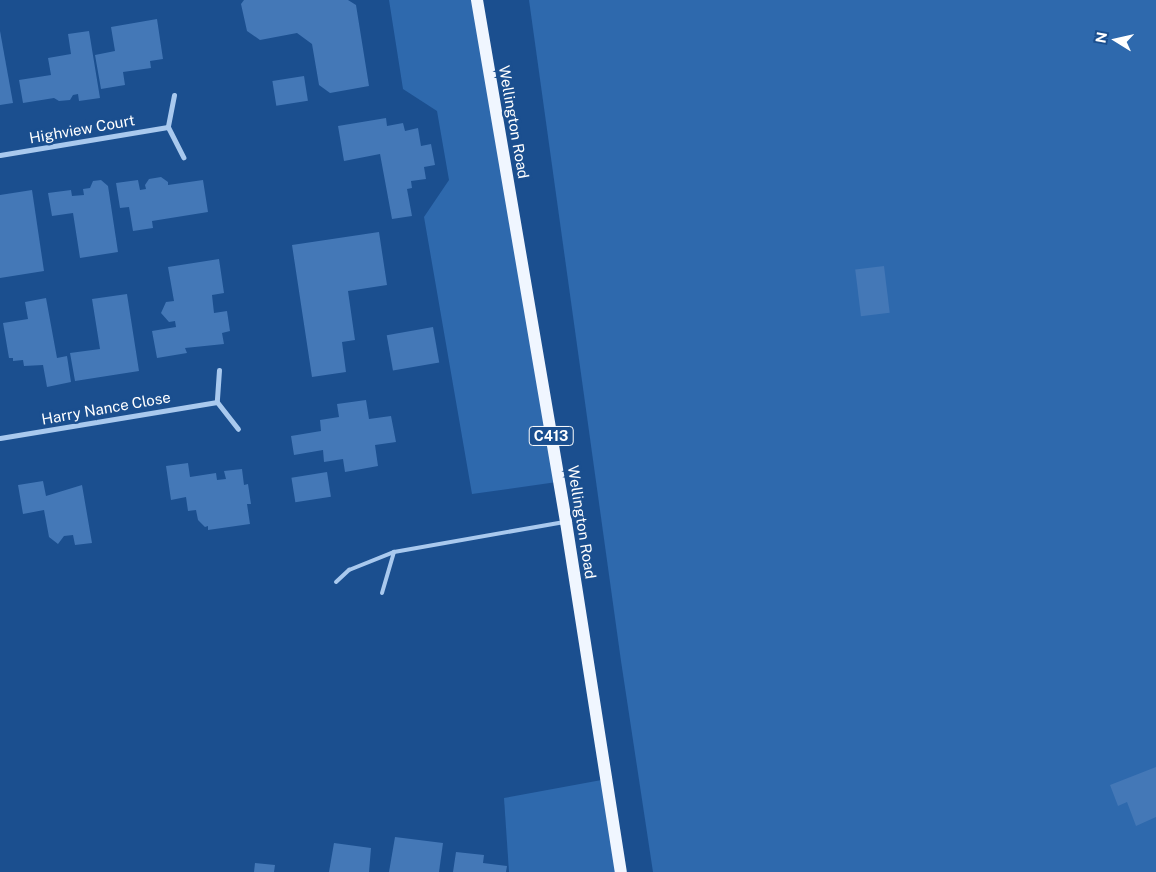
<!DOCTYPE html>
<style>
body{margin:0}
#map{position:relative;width:1156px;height:872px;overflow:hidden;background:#1b4f8f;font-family:"Public Sans",sans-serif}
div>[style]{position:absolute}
.green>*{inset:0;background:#2e69ad}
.building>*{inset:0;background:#4478b7;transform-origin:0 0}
.lane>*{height:4px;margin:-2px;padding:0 2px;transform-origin:2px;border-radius:2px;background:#a9c9ee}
.street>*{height:5px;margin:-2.5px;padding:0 2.5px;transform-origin:2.5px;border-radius:2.5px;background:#a9c9ee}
.primary>*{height:12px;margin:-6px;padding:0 6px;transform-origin:6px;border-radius:6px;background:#f0f6ff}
span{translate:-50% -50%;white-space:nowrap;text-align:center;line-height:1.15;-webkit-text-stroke:5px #1b4f8f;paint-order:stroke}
.shield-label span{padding:1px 4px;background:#1b4f8f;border:1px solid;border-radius:4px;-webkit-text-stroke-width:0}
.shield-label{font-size:14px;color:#fff;font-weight:700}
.street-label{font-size:15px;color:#fff}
.north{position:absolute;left:1091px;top:15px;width:50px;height:50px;-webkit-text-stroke:4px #1b4f8f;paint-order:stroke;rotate:280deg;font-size:14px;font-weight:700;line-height:20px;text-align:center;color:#fff}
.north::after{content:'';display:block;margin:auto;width:18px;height:22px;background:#fff;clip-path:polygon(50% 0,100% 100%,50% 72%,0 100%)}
</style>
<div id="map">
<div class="green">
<i style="clip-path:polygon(389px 0,476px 0,557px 482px,472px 494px,424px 217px,449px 180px,437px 111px,403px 89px)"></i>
<i style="clip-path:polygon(529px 0,1156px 0,1156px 872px,653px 872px,621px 661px)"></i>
<i style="clip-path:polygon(607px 779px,621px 872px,509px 872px,504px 798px)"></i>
</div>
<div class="building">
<i style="clip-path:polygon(244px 0,348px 0,356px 5px,369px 86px,330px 93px,319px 85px,312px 44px,297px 33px,260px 40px,247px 31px,241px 4px)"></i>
<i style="clip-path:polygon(157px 19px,163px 59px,150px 61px,151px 68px,123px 72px,125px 85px,101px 89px,95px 55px,115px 51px,111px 27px)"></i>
<i style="clip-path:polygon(0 31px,13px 103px,0 105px)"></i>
<i style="clip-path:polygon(89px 31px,100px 98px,79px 101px,78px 94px,73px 95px,70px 100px,59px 101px,54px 98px,23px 103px,19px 80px,51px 75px,48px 58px,71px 54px,68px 34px)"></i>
<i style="left:304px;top:76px;width:25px;height:32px;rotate:81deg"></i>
<i style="clip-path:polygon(386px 118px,387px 126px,403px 123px,405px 131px,418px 128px,421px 146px,431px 144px,435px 165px,424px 167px,426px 179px,411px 181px,412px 188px,407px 189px,412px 216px,392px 219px,380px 154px,344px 161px,338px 126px)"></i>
<i style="clip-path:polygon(161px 177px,168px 182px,168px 185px,203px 180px,208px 212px,152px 221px,153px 228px,133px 231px,129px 207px,120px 208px,116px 183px,138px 180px,140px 190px,146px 189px,145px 185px,149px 179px)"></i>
<i style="clip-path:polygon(101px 180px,108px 186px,118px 252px,80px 258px,73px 213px,52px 216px,48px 193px,71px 190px,72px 196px,84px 195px,83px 189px,90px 188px,93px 181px)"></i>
<i style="clip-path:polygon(32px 190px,44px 271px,0 278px,0 195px)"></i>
<i style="clip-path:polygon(379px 232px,387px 285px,348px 291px,355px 340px,342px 342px,346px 372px,312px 377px,292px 245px)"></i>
<i style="clip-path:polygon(219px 259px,224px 293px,212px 295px,214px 313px,227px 311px,230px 331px,222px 333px,224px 344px,185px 348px,187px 353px,157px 358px,152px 331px,176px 327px,175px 321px,169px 322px,161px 313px,166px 302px,174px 301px,168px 267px)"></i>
<i style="left:884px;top:266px;width:47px;height:29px;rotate:83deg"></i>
<i style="clip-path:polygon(127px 294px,139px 371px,75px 381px,70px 353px,100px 349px,92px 299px)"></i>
<i style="clip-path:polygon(46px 298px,57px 358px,67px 356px,71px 382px,47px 387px,43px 365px,24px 366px,23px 360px,13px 361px,13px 358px,9px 358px,3px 323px,28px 319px,25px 302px)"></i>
<i style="left:433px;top:327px;width:36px;height:47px;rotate:80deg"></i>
<i style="clip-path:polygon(366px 400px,369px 419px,391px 416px,396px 442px,375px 445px,378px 466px,345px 472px,343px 459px,324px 462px,323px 450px,294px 455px,291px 436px,321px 431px,320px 420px,339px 417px,337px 404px)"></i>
<i style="clip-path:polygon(188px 463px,190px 477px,216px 473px,217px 480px,226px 479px,224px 471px,242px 469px,244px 485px,248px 484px,251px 504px,247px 504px,250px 524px,208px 530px,208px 526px,205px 527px,198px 520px,196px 510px,188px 511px,186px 497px,171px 500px,166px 466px)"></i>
<i style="left:327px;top:472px;width:25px;height:36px;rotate:81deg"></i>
<i style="clip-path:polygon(43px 481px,46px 496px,82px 485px,92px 543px,75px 545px,73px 535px,64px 536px,58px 544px,49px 537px,44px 510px,23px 514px,18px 485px)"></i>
<i style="clip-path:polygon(1156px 767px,1156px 817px,1136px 826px,1127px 802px,1118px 806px,1110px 785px)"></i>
<i style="clip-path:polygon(395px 837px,443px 843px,439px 872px,389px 872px)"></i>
<i style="clip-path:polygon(334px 843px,371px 848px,369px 872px,329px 872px)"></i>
<i style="clip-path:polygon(456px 852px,484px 855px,483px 863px,507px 866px,506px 872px,453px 872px)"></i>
<i style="clip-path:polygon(255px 863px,275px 865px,274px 872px,254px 872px)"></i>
</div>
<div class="lane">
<i style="left:336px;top:582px;width:18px;rotate:-43deg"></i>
<i style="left:349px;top:570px;width:48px;rotate:-21.8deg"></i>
<i style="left:394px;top:552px;width:173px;rotate:-10deg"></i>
<i style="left:382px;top:593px;width:43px;rotate:-73.7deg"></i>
</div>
<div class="street">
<i style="left:174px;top:95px;width:33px;rotate:101deg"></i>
<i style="left:168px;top:127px;width:34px;rotate:63deg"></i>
<i style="left:0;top:155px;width:170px;rotate:-9.5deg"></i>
<i style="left:219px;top:370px;width:32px;rotate:94deg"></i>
<i style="left:217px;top:402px;width:34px;rotate:52deg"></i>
<i style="left:0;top:438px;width:220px;rotate:-9.4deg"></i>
</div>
<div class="primary">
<i style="left:477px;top:0;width:530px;rotate:80.32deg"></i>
<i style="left:566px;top:522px;width:354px;rotate:81.1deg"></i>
</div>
<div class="shield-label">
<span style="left:551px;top:436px">C413</span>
</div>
<div class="street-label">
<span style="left:514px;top:122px;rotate:80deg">Wellington Road</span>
<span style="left:82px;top:129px;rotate:-10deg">Highview Court</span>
<span style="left:106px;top:408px;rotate:-10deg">Harry Nance Close</span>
<span style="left:582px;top:522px;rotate:81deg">Wellington Road</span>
</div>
<div class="north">N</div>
</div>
